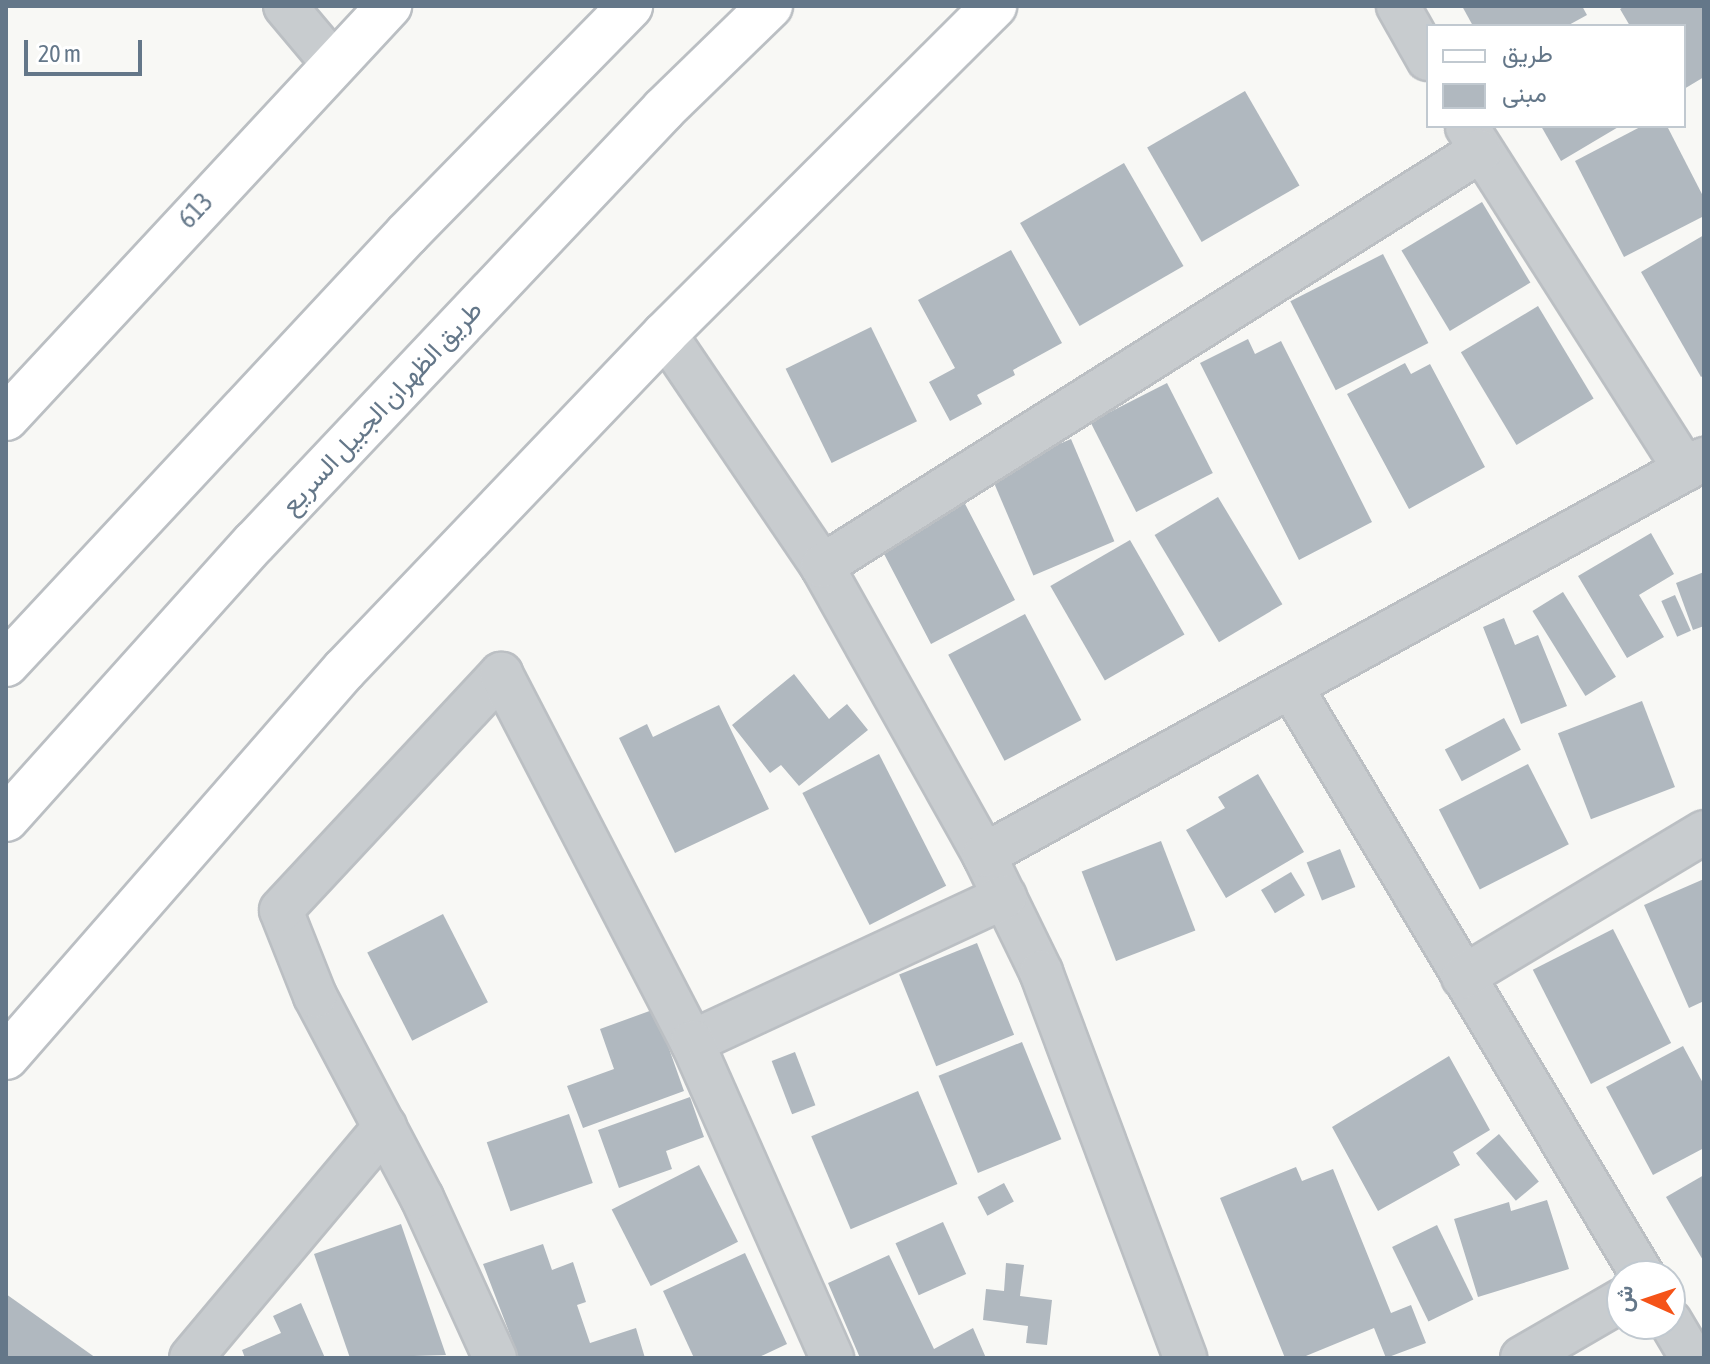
<!DOCTYPE html>
<meta charset="utf-8">
<style>
body{margin:0}
#map{position:relative;width:1710px;height:1364px;overflow:hidden;background:#f8f8f5;font-family:"Asap Condensed",Vazirmatn,sans-serif}
div>[style]{position:absolute}
.building>*{inset:0;background:#b0b8bf;transform-origin:0 0}
.roads{filter:drop-shadow(2px 0 #bbbfc3) drop-shadow(-2px 0 #bbbfc3) drop-shadow(0 2px #bbbfc3) drop-shadow(0 -2px #bbbfc3)}
.minor>*{height:42px;margin:-21px;padding:0 21px;transform-origin:21px;border-radius:21px;background:#c8cccf}
.primary>*{height:44px;margin:-22px;padding:0 22px;transform-origin:22px;border-radius:22px;background:#fff}
.motorway>*{height:44px;margin:-22px;padding:0 22px;transform-origin:22px;border-radius:22px;background:#fff}
span{translate:-50% -50%;white-space:nowrap;text-align:center;line-height:1.15;-webkit-text-stroke:8px #fff;paint-order:stroke}
.street-label{font-size:26px;color:#647789}
.frame{position:absolute;inset:0;border:8px solid #647789;pointer-events:none}
.legend{position:absolute;left:1426px;top:24px;width:260px;height:104px;box-sizing:border-box;background:#fff;border:2px solid #c1c9d0;margin:0;padding:10px 14px;list-style:none;font-size:24px;color:#647789}
.legend li{display:flex;align-items:center;gap:16px;height:40px}
.legend b{width:40px;border:2px solid #c1c9d0}
.north{position:absolute;left:1606px;top:1260px;width:80px;height:80px;box-sizing:border-box;background:#fff;border:2px solid #c1c9d0;border-radius:50%;rotate:273deg;font-size:22px;font-weight:700;line-height:32px;text-align:center;color:#647789}
.north::after{content:'';display:block;margin:auto;width:28px;height:36px;background:#f55318;clip-path:polygon(50% 0,100% 100%,50% 72%,0 100%)}
.scale{position:absolute;left:24px;top:40px;width:118px;height:36px;box-sizing:border-box;border:4px solid #647789;border-top:0;padding-left:10px;font-size:24px;line-height:28px;white-space:nowrap;color:#647789;-webkit-text-stroke:6px #fff;paint-order:stroke}
</style>
<div id="map">
<div class="building">
<i style="clip-path:polygon(1462px 6px,1582px 6px,1587px 15px,1567px 26px,1473px 26px)"></i>
<i style="clip-path:polygon(1625px 6px,1704px 6px,1704px 77px,1684px 89px,1684px 26px,1630px 26px,1620px 9px)"></i>
<i style="left:1245px;top:91px;width:109px;height:113px;rotate:60deg"></i>
<i style="clip-path:polygon(1541px 126px,1620px 126px,1561px 161px)"></i>
<i style="clip-path:polygon(1642px 126px,1667px 126px,1704px 198px,1704px 216px,1624px 257px,1575px 161px)"></i>
<i style="left:1124px;top:163px;width:119px;height:120px;rotate:60deg"></i>
<i style="left:1482px;top:202px;width:94px;height:94px;rotate:59deg"></i>
<i style="clip-path:polygon(1704px 235px,1704px 375px,1701px 377px,1641px 272px)"></i>
<i style="clip-path:polygon(1011px 250px,1062px 343px,1013px 370px,1015px 375px,977px 395px,982px 404px,950px 421px,929px 382px,955px 368px,918px 300px)"></i>
<i style="left:1383px;top:254px;width:100px;height:104px;rotate:63deg"></i>
<i style="left:1538px;top:306px;width:108px;height:90px;rotate:59deg"></i>
<i style="left:871px;top:327px;width:105px;height:95px;rotate:64deg"></i>
<i style="clip-path:polygon(1248px 339px,1255px 354px,1281px 341px,1372px 522px,1299px 560px,1200px 363px)"></i>
<i style="clip-path:polygon(1405px 363px,1411px 374px,1430px 364px,1485px 467px,1409px 509px,1347px 394px)"></i>
<i style="left:1167px;top:383px;width:101px;height:86px;rotate:63deg"></i>
<i style="left:1071px;top:439px;width:111px;height:88px;rotate:67deg"></i>
<i style="left:1218px;top:497px;width:125px;height:74px;rotate:59deg"></i>
<i style="clip-path:polygon(963px 500px,1015px 600px,931px 644px,883px 552px,912px 537px,908px 529px)"></i>
<i style="clip-path:polygon(1651px 533px,1674px 574px,1639px 595px,1664px 637px,1627px 658px,1578px 576px)"></i>
<i style="left:1130px;top:540px;width:109px;height:92px;rotate:60deg"></i>
<i style="clip-path:polygon(1704px 572px,1704px 626px,1693px 630px,1676px 583px)"></i>
<i style="left:1563px;top:592px;width:100px;height:36px;rotate:58deg"></i>
<i style="left:1675px;top:595px;width:39px;height:15px;rotate:66deg"></i>
<i style="left:1025px;top:614px;width:120px;height:87px;rotate:62deg"></i>
<i style="clip-path:polygon(1504px 618px,1515px 645px,1538px 635px,1567px 706px,1521px 724px,1483px 627px)"></i>
<i style="clip-path:polygon(794px 674px,829px 719px,847px 704px,868px 730px,799px 786px,781px 765px,770px 773px,732px 725px)"></i>
<i style="left:1642px;top:701px;width:92px;height:90px;rotate:69deg"></i>
<i style="clip-path:polygon(719px 705px,769px 809px,675px 853px,619px 738px,647px 724px,653px 737px)"></i>
<i style="left:1504px;top:718px;width:36px;height:67px;rotate:62deg"></i>
<i style="left:879px;top:754px;width:148px;height:86px;rotate:63deg"></i>
<i style="left:1528px;top:764px;width:90px;height:100px;rotate:63deg"></i>
<i style="clip-path:polygon(1258px 774px,1304px 852px,1226px 898px,1186px 830px,1225px 808px,1218px 797px)"></i>
<i style="left:1161px;top:841px;width:96px;height:85px;rotate:69deg"></i>
<i style="left:1340px;top:849px;width:41px;height:36px;rotate:68deg"></i>
<i style="left:1291px;top:872px;width:27px;height:35px;rotate:59deg"></i>
<i style="clip-path:polygon(1704px 879px,1704px 1001px,1689px 1008px,1644px 905px)"></i>
<i style="left:443px;top:914px;width:99px;height:85px;rotate:63deg"></i>
<i style="left:1613px;top:929px;width:128px;height:90px;rotate:63deg"></i>
<i style="left:977px;top:943px;width:99px;height:84px;rotate:68deg"></i>
<i style="clip-path:polygon(655px 1009px,684px 1091px,583px 1128px,567px 1086px,614px 1069px,600px 1029px)"></i>
<i style="left:1022px;top:1042px;width:105px;height:90px;rotate:68deg"></i>
<i style="clip-path:polygon(1683px 1046px,1704px 1085px,1704px 1148px,1653px 1175px,1606px 1087px)"></i>
<i style="left:795px;top:1052px;width:57px;height:25px;rotate:69deg"></i>
<i style="clip-path:polygon(1449px 1056px,1490px 1130px,1453px 1152px,1460px 1165px,1378px 1211px,1332px 1127px)"></i>
<i style="left:918px;top:1091px;width:101px;height:116px;rotate:67deg"></i>
<i style="clip-path:polygon(690px 1097px,704px 1137px,666px 1151px,672px 1169px,619px 1188px,598px 1130px)"></i>
<i style="left:569px;top:1114px;width:73px;height:87px;rotate:71deg"></i>
<i style="left:1499px;top:1134px;width:62px;height:30px;rotate:50deg"></i>
<i style="left:699px;top:1165px;width:86px;height:98px;rotate:63deg"></i>
<i style="clip-path:polygon(1296px 1167px,1302px 1181px,1333px 1169px,1391px 1313px,1411px 1305px,1426px 1343px,1386px 1358px,1374px 1328px,1301px 1358px,1285px 1358px,1220px 1198px)"></i>
<i style="clip-path:polygon(1704px 1175px,1704px 1262px,1666px 1197px)"></i>
<i style="left:1004px;top:1183px;width:21px;height:30px;rotate:62deg"></i>
<i style="clip-path:polygon(1547px 1200px,1569px 1269px,1478px 1297px,1454px 1219px,1509px 1202px,1511px 1211px)"></i>
<i style="left:943px;top:1222px;width:57px;height:52px;rotate:66deg"></i>
<i style="clip-path:polygon(401px 1224px,446px 1355px,350px 1358px,314px 1254px)"></i>
<i style="left:1437px;top:1225px;width:83px;height:50px;rotate:64deg"></i>
<i style="clip-path:polygon(543px 1244px,552px 1270px,573px 1262px,586px 1302px,577px 1305px,590px 1343px,636px 1328px,645px 1358px,519px 1358px,483px 1264px)"></i>
<i style="clip-path:polygon(745px 1253px,787px 1344px,757px 1358px,694px 1358px,663px 1291px)"></i>
<i style="clip-path:polygon(889px 1255px,934px 1349px,973px 1328px,986px 1358px,860px 1358px,828px 1283px)"></i>
<i style="clip-path:polygon(1006px 1263px,1024px 1265px,1020px 1296px,1052px 1300px,1047px 1345px,1026px 1343px,1028px 1326px,983px 1320px,986px 1289px,1004px 1291px)"></i>
<i style="clip-path:polygon(6px 1294px,96px 1358px,6px 1358px)"></i>
<i style="clip-path:polygon(301px 1303px,325px 1358px,245px 1358px,242px 1350px,281px 1333px,273px 1316px)"></i>
</div>
<div class="roads">
<div class="minor">
<i style="left:285px;top:6px;width:75px;rotate:49.9deg"></i>
<i style="left:1398px;top:6px;width:61px;rotate:60.5deg"></i>
<i style="left:1467px;top:127px;width:406px;rotate:57.5deg"></i>
<i style="left:665px;top:334px;width:280px;rotate:55.9deg"></i>
<i style="left:822px;top:566px;width:331px;rotate:60.7deg"></i>
<i style="left:984px;top:855px;width:130px;rotate:64deg"></i>
<i style="left:1041px;top:972px;width:412px;rotate:69.5deg"></i>
<i style="left:822px;top:566px;width:778px;rotate:-32.24deg"></i>
<i style="left:1291px;top:687px;width:686px;rotate:59.14deg"></i>
<i style="left:984px;top:855px;width:822px;rotate:-28.81deg"></i>
<i style="left:1463px;top:977px;width:281px;rotate:-31deg"></i>
<i style="left:692px;top:1042px;width:345px;rotate:-24.9deg"></i>
<i style="left:1670px;top:1321px;width:43px;rotate:59.3deg"></i>
<i style="left:191px;top:1358px;width:302px;rotate:-50deg"></i>
<i style="left:495px;top:1358px;width:176px;rotate:-114.5deg"></i>
<i style="left:422px;top:1198px;width:229px;rotate:-117.9deg"></i>
<i style="left:315px;top:996px;width:92px;rotate:-111.6deg"></i>
<i style="left:281px;top:910px;width:323px;rotate:-47deg"></i>
<i style="left:501px;top:674px;width:415px;rotate:62.6deg"></i>
<i style="left:692px;top:1042px;width:346px;rotate:66.1deg"></i>
<i style="left:1522px;top:1358px;width:116px;rotate:-30.1deg"></i>
</div>
<div class="primary">
<i style="left:6px;top:418px;width:563px;rotate:-47.09deg"></i>
<i style="left:6px;top:1057px;width:514px;rotate:-48.87deg"></i>
<i style="left:344px;top:670px;width:465px;rotate:-46.3deg"></i>
<i style="left:665px;top:334px;width:465px;rotate:-44.9deg"></i>
</div>
<div class="motorway">
<i style="left:6px;top:664px;width:588px;rotate:-47deg"></i>
<i style="left:407px;top:234px;width:319px;rotate:-45.6deg"></i>
<i style="left:6px;top:819px;width:371px;rotate:-48.1deg"></i>
<i style="left:254px;top:543px;width:597px;rotate:-46.63deg"></i>
<i style="left:664px;top:109px;width:148px;rotate:-44.2deg"></i>
</div>
</div>
<div class="street-label">
<span style="left:196px;top:211px;rotate:-47deg">613</span>
<span style="left:382px;top:408px;rotate:-47deg">طريق الظهران الجبيل السريع</span>
</div>
<div class="frame"></div>
<ul class="legend">
<li><b style="height:10px;background:#fff"></b>طريق</li>
<li><b style="height:22px;background:#b0b8bf"></b>مبنى</li>
</ul>
<div class="north">ش</div>
<div class="scale">20 m</div>
</div>
